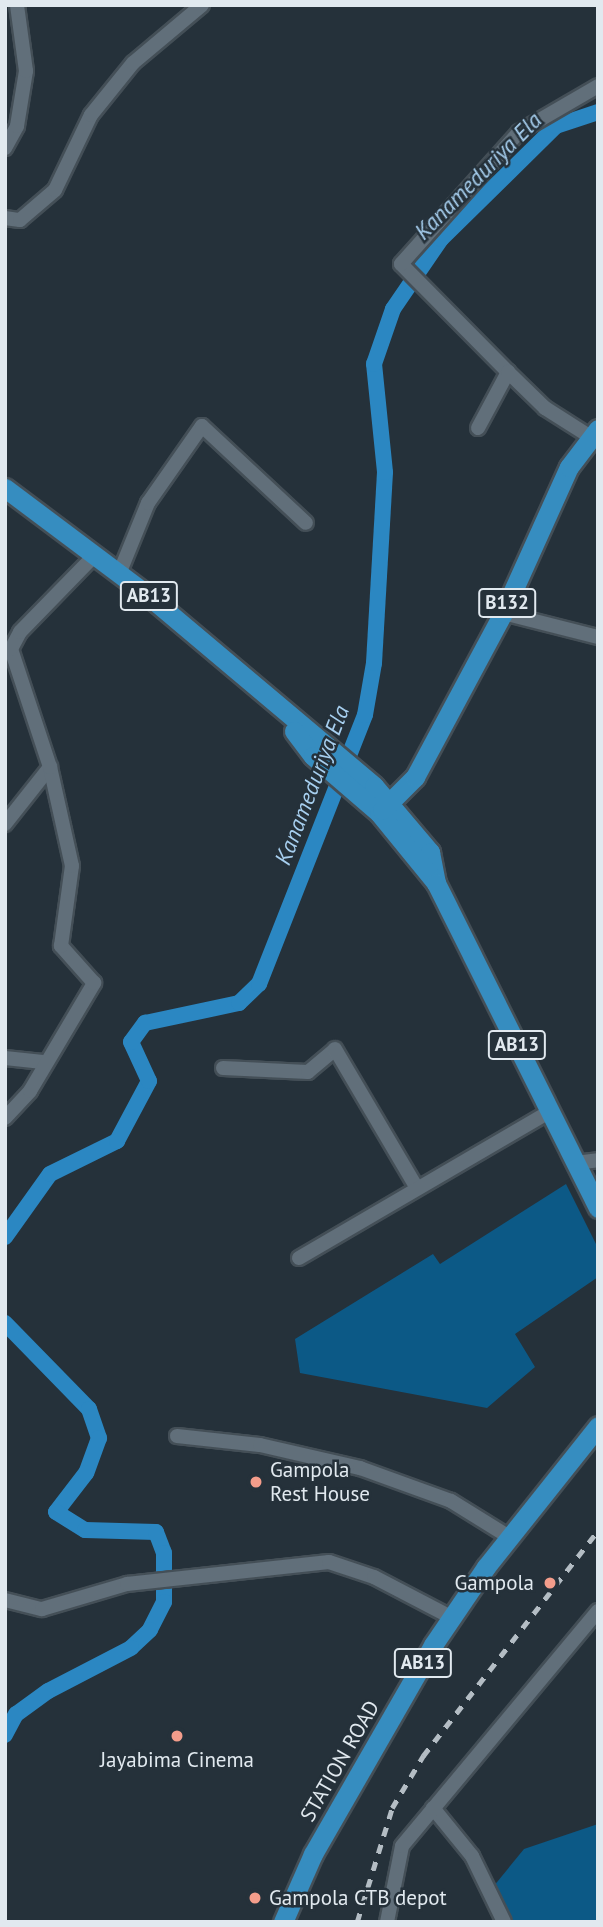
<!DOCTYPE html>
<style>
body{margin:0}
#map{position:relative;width:603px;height:1927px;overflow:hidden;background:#25313a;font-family:"PT Sans",sans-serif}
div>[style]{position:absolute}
.green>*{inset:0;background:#0c5986}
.canal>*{height:16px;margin:-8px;padding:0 8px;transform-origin:8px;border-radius:8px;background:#2b87c2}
.roads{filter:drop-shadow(2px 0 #444f57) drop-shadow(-2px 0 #444f57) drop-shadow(0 2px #444f57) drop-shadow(0 -2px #444f57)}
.minor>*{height:14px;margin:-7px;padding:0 7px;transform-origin:7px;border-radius:7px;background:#616f7a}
.major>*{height:19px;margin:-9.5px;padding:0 9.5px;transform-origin:9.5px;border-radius:9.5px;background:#368dc0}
.rail>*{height:4.5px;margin-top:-2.25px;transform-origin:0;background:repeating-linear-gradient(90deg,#b4bdc4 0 9px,transparent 0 18px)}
.dots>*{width:19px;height:19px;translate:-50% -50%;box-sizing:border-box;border:4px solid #25313a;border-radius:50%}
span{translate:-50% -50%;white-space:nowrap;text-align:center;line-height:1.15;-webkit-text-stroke:5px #25313a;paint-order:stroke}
.shield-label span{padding:2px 5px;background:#25313a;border:2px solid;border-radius:5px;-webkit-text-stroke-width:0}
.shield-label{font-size:19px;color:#e1e9ef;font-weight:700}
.poi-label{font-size:21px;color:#e1e9ef}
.left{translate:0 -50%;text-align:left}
.right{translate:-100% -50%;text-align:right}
.street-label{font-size:21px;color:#e1e9ef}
.water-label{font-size:23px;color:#a7cfef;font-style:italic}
.frame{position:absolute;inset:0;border:7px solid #e1e9ef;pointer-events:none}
</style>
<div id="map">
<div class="green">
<i style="clip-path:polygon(566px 1184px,598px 1248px,598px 1277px,515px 1334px,535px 1367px,487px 1408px,300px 1373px,295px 1339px,433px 1254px,440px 1264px)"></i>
<i style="clip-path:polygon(598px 1824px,598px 1922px,509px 1922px,493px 1887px,524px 1849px)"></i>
</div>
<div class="canal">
<i style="left:5px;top:1237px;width:77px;rotate:-54.5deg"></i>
<i style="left:50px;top:1174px;width:75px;rotate:-26.2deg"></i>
<i style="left:117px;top:1141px;width:68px;rotate:-61.9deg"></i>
<i style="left:149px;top:1081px;width:43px;rotate:-114.8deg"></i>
<i style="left:131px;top:1042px;width:24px;rotate:-54deg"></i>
<i style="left:145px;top:1023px;width:96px;rotate:-12deg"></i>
<i style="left:239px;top:1003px;width:28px;rotate:-44deg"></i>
<i style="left:259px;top:984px;width:289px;rotate:-68.5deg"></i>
<i style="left:365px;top:715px;width:53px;rotate:-80.2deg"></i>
<i style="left:374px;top:663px;width:191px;rotate:-86.7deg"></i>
<i style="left:385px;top:472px;width:109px;rotate:-95.8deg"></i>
<i style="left:374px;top:364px;width:58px;rotate:-70.9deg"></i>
<i style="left:393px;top:309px;width:85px;rotate:-55.6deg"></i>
<i style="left:441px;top:239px;width:161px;rotate:-44.5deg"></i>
<i style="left:556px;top:126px;width:44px;rotate:-18.4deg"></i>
<i style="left:5px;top:1323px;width:120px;rotate:45.7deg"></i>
<i style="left:89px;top:1409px;width:31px;rotate:71deg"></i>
<i style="left:99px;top:1438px;width:37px;rotate:110deg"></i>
<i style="left:86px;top:1473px;width:49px;rotate:127.6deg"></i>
<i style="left:56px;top:1512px;width:34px;rotate:32deg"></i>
<i style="left:85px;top:1530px;width:71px;rotate:1.6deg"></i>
<i style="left:156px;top:1532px;width:22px;rotate:69deg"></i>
<i style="left:164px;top:1553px;width:49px;rotate:90deg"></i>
<i style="left:164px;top:1602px;width:31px;rotate:117deg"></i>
<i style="left:150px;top:1630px;width:26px;rotate:137deg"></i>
<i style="left:131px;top:1648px;width:93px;rotate:152.6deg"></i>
<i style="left:48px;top:1691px;width:39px;rotate:144deg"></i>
<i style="left:16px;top:1714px;width:24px;rotate:118deg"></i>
</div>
<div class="roads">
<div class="minor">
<i style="left:5px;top:148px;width:25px;rotate:-61deg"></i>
<i style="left:17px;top:126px;width:56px;rotate:-80.7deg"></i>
<i style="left:26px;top:71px;width:67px;rotate:-97.8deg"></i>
<i style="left:5px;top:218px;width:15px;rotate:8deg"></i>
<i style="left:20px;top:220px;width:46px;rotate:-40.6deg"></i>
<i style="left:55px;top:190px;width:83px;rotate:-64.4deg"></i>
<i style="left:91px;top:115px;width:67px;rotate:-51.1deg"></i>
<i style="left:133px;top:63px;width:90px;rotate:-40deg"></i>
<i style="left:508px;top:372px;width:152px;rotate:-134.7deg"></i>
<i style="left:401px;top:264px;width:177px;rotate:-48.2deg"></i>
<i style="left:519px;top:132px;width:91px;rotate:-30.2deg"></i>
<i style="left:478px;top:428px;width:64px;rotate:-61.8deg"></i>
<i style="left:508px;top:372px;width:52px;rotate:44.2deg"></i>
<i style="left:545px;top:408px;width:52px;rotate:32.5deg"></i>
<i style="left:119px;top:574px;width:77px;rotate:-67.8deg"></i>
<i style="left:148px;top:503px;width:94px;rotate:-55deg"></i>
<i style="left:202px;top:426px;width:142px;rotate:43deg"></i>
<i style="left:503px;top:613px;width:98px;rotate:14.2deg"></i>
<i style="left:5px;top:824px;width:73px;rotate:-51.7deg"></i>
<i style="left:5px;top:1058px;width:38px;rotate:6deg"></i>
<i style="left:223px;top:1068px;width:85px;rotate:2.7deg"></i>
<i style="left:308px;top:1072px;width:35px;rotate:-40deg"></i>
<i style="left:335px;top:1049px;width:161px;rotate:59.5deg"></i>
<i style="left:5px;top:1118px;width:37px;rotate:-47deg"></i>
<i style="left:30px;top:1091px;width:126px;rotate:-59.3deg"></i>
<i style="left:94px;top:983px;width:50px;rotate:-131.7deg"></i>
<i style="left:61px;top:946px;width:81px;rotate:-82.2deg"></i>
<i style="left:72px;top:866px;width:101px;rotate:-102.5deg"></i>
<i style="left:50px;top:767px;width:124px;rotate:-108.3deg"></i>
<i style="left:11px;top:649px;width:19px;rotate:-62deg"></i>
<i style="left:20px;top:632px;width:107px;rotate:-45.8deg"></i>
<i style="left:575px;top:1163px;width:23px;rotate:-7deg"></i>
<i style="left:299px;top:1258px;width:290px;rotate:-30.3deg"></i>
<i style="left:177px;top:1436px;width:83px;rotate:6.2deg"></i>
<i style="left:260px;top:1445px;width:103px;rotate:13deg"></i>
<i style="left:360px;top:1468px;width:97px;rotate:19.9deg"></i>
<i style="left:451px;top:1501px;width:68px;rotate:31.8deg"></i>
<i style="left:5px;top:1600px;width:38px;rotate:14deg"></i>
<i style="left:42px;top:1609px;width:89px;rotate:-16.4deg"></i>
<i style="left:127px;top:1584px;width:203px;rotate:-6.2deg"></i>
<i style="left:329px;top:1562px;width:47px;rotate:18.4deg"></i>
<i style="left:374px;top:1577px;width:87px;rotate:27.5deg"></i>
<i style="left:433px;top:1808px;width:62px;rotate:50.9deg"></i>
<i style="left:472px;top:1856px;width:73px;rotate:64.1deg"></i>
<i style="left:387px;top:1922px;width:77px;rotate:-78.8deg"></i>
<i style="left:402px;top:1846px;width:306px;rotate:-50.2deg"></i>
</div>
<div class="major">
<i style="left:5px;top:488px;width:175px;rotate:36.9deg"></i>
<i style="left:145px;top:593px;width:299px;rotate:40.1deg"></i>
<i style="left:374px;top:786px;width:87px;rotate:49.7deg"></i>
<i style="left:430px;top:852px;width:32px;rotate:79deg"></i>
<i style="left:294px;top:731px;width:31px;rotate:53deg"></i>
<i style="left:313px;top:756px;width:87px;rotate:40.8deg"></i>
<i style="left:379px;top:813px;width:90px;rotate:50.8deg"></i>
<i style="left:436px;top:883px;width:363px;rotate:63.5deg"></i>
<i style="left:382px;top:810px;width:47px;rotate:-45deg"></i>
<i style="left:415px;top:777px;width:186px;rotate:-61.8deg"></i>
<i style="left:503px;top:613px;width:160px;rotate:-65.7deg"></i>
<i style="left:569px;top:467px;width:48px;rotate:-52.7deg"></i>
<i style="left:283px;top:1922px;width:74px;rotate:-66.2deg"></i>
<i style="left:313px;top:1854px;width:241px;rotate:-60.1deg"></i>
<i style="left:433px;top:1645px;width:94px;rotate:-55.8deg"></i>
<i style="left:486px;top:1567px;width:180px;rotate:-51.5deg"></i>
</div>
</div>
<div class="rail">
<i style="left:357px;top:1922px;width:119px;rotate:-72.9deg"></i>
<i style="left:392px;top:1808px;width:61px;rotate:-59.2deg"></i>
<i style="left:423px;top:1756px;width:286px;rotate:-52.2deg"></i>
</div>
<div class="dots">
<i style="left:256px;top:1482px;background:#f49d8b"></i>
<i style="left:550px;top:1583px;background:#f49d8b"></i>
<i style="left:177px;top:1736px;background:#f49d8b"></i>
<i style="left:255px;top:1898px;background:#f49d8b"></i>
</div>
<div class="shield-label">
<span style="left:149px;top:596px">AB13</span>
<span style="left:507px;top:603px">B132</span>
<span style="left:517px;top:1045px">AB13</span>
<span style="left:423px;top:1663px">AB13</span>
</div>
<div class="poi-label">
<span class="left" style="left:270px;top:1482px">Gampola<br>Rest House</span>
<span class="right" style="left:534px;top:1583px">Gampola</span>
<span style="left:177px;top:1760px">Jayabima Cinema</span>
<span class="left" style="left:269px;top:1898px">Gampola CTB depot</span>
</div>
<div class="street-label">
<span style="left:340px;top:1761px;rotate:-60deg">STATION ROAD</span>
</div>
<div class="water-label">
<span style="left:478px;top:176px;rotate:-45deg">Kanameduriya Ela</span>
<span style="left:312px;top:785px;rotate:-69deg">Kanameduriya Ela</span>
</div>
<div class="frame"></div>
</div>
